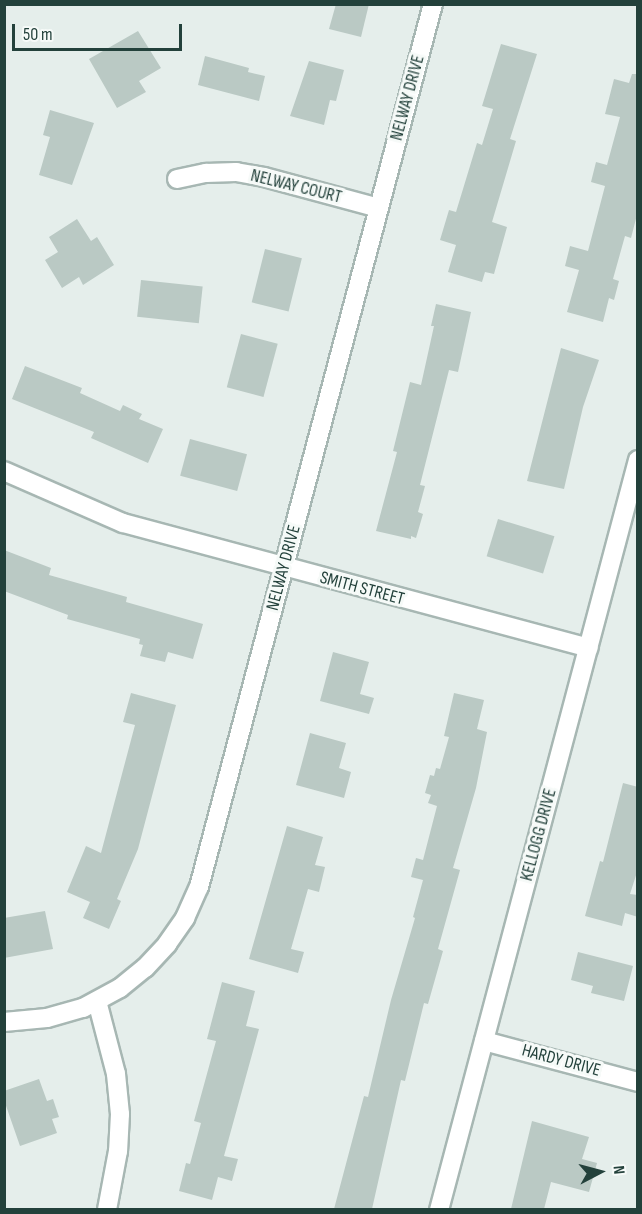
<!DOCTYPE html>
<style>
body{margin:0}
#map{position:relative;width:642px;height:1214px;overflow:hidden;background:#e5eeeb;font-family:"Sofia Sans Condensed",sans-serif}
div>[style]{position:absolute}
.building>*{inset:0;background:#bac9c4;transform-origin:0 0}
.roads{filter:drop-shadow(2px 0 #a7b7b3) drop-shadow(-2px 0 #a7b7b3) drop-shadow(0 2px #a7b7b3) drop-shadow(0 -2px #a7b7b3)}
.minor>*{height:18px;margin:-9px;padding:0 9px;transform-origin:9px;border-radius:9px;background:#fff}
span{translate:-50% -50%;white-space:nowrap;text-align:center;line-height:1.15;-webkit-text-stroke:6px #f6faf8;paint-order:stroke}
.street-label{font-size:18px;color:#23413b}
.frame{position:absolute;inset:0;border:6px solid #23413b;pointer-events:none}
.north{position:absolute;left:570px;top:1142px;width:60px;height:60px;-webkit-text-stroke:4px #f6faf8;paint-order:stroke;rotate:84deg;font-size:16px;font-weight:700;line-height:24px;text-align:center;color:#23413b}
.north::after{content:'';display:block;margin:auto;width:21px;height:27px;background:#23413b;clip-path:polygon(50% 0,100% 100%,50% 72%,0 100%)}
.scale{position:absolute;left:12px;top:24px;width:170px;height:27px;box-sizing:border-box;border:3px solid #23413b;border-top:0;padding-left:8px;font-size:18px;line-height:21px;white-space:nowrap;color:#23413b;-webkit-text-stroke:4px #f6faf8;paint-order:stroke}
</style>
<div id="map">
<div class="building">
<i style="clip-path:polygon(336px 4px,369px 4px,361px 37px,329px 29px)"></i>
<i style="clip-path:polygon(138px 31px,161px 68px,139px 81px,146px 92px,117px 108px,89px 59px)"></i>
<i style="clip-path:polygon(501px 44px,537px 54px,510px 139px,516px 141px,492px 222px,507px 227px,494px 274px,485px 272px,482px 282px,448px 272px,456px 245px,440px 240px,449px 210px,456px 212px,477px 143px,482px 145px,493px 109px,482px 106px)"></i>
<i style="clip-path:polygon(205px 56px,249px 68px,248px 72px,265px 76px,259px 101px,198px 85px)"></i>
<i style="clip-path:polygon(309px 61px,344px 70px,336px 101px,330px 100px,324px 125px,290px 116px)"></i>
<i style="clip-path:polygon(632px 74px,638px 74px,638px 211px,631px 238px,625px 236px,613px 279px,619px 281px,614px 300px,609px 298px,603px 322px,567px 312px,579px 270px,565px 266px,570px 246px,588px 251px,605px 186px,591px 182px,596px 162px,607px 165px,620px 117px,605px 114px,614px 79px,629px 83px)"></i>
<i style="clip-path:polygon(50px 110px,94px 123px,72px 185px,39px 175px,50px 137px,43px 135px)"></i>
<i style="clip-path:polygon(77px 219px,91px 241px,97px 237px,114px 265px,83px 285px,79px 277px,62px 288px,45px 260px,58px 252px,49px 237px)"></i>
<i style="left:265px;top:249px;width:38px;height:55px;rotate:14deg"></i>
<i style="left:141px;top:280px;width:62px;height:37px;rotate:6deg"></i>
<i style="clip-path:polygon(436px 304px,471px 312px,458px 372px,449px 370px,420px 485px,425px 486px,418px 512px,423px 514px,416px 538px,411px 536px,411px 539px,376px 531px,397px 452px,393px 451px,410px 382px,421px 385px,434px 326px,431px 326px)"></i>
<i style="left:241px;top:334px;width:38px;height:55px;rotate:15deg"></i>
<i style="clip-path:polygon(561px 348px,599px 360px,583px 407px,564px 489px,527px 481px)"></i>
<i style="clip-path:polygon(25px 366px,82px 388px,80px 393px,120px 411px,123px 405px,142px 414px,139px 419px,163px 429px,148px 463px,91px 438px,94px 432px,12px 399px)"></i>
<i style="left:190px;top:439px;width:59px;height:38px;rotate:15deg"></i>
<i style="left:498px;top:519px;width:59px;height:39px;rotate:17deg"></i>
<i style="clip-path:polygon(4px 550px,51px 568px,49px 575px,127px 597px,126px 602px,203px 624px,193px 659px,168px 652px,165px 662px,140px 656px,143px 645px,139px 644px,140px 639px,67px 619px,68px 615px,4px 591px)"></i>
<i style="clip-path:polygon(333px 652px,369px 662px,360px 694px,374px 698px,369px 714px,320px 701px)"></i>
<i style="clip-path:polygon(131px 693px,176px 705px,138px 849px,117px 899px,121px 901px,109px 929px,83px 918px,90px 902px,67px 892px,86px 846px,101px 853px,135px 725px,123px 722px)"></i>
<i style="clip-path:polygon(454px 693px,484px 700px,477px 729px,487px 732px,476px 788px,453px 868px,460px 870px,438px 949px,443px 951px,428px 1004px,424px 1003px,405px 1081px,401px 1080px,372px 1209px,334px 1209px,364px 1096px,368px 1097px,391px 1000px,415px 918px,413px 917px,423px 880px,411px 877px,416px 858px,423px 860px,437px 806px,428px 803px,431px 795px,425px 793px,430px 775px,434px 776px,436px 768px,440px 769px,449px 737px,444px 736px)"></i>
<i style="clip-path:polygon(310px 733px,346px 743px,339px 768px,351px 772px,344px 798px,296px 785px)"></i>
<i style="clip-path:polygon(623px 783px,638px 787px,638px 869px,630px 894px,638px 895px,638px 917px,625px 913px,622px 926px,585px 916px,600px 861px,603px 862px)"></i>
<i style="clip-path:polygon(287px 826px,323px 837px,315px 865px,325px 867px,319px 892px,308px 889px,291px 949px,304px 952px,298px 973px,249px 959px)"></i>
<i style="clip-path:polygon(45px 911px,53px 949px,4px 958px,4px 918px)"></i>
<i style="clip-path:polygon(578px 952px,633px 966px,624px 1001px,591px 993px,593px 986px,571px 980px)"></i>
<i style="clip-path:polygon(222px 982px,255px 991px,246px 1026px,259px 1029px,224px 1156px,238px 1159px,232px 1181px,218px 1177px,212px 1200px,179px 1191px,186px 1163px,190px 1164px,201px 1123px,194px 1121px,216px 1041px,207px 1039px)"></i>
<i style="clip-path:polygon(39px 1079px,47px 1101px,53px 1099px,59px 1117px,52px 1119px,57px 1133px,20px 1146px,4px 1100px,4px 1091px)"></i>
<i style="clip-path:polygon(532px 1121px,589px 1137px,582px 1159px,597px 1163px,589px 1192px,551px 1182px,544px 1209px,511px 1209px)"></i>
</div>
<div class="roads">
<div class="minor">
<i style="left:177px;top:179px;width:30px;rotate:-12deg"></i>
<i style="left:206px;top:173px;width:30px;rotate:-2deg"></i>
<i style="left:236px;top:172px;width:28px;rotate:10deg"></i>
<i style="left:264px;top:177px;width:119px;rotate:15.1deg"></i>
<i style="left:4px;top:471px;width:130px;rotate:23.6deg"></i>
<i style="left:123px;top:523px;width:482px;rotate:15deg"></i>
<i style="left:97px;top:1001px;width:75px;rotate:75.4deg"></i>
<i style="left:116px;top:1074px;width:40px;rotate:84.3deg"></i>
<i style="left:120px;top:1114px;width:37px;rotate:93deg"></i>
<i style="left:118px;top:1151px;width:60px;rotate:100.6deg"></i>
<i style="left:4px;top:1022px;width:43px;rotate:-5.3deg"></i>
<i style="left:47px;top:1018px;width:37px;rotate:-16deg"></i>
<i style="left:83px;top:1008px;width:42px;rotate:-28.4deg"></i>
<i style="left:120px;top:988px;width:32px;rotate:-39deg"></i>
<i style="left:145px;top:968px;width:33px;rotate:-47deg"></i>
<i style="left:167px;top:944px;width:32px;rotate:-55deg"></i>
<i style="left:185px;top:918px;width:34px;rotate:-66deg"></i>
<i style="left:199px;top:887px;width:913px;rotate:-75.16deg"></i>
<i style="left:484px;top:1041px;width:159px;rotate:14.9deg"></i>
<i style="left:439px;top:1210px;width:776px;rotate:-75.14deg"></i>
</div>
</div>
<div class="street-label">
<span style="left:408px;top:98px;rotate:-75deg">NELWAY DRIVE</span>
<span style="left:296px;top:187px;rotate:14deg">NELWAY COURT</span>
<span style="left:284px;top:568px;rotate:-75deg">NELWAY DRIVE</span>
<span style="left:362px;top:589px;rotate:15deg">SMITH STREET</span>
<span style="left:539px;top:835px;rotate:-75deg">KELLOGG DRIVE</span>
<span style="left:561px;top:1061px;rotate:15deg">HARDY DRIVE</span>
</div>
<div class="frame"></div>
<div class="north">N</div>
<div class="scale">50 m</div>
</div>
